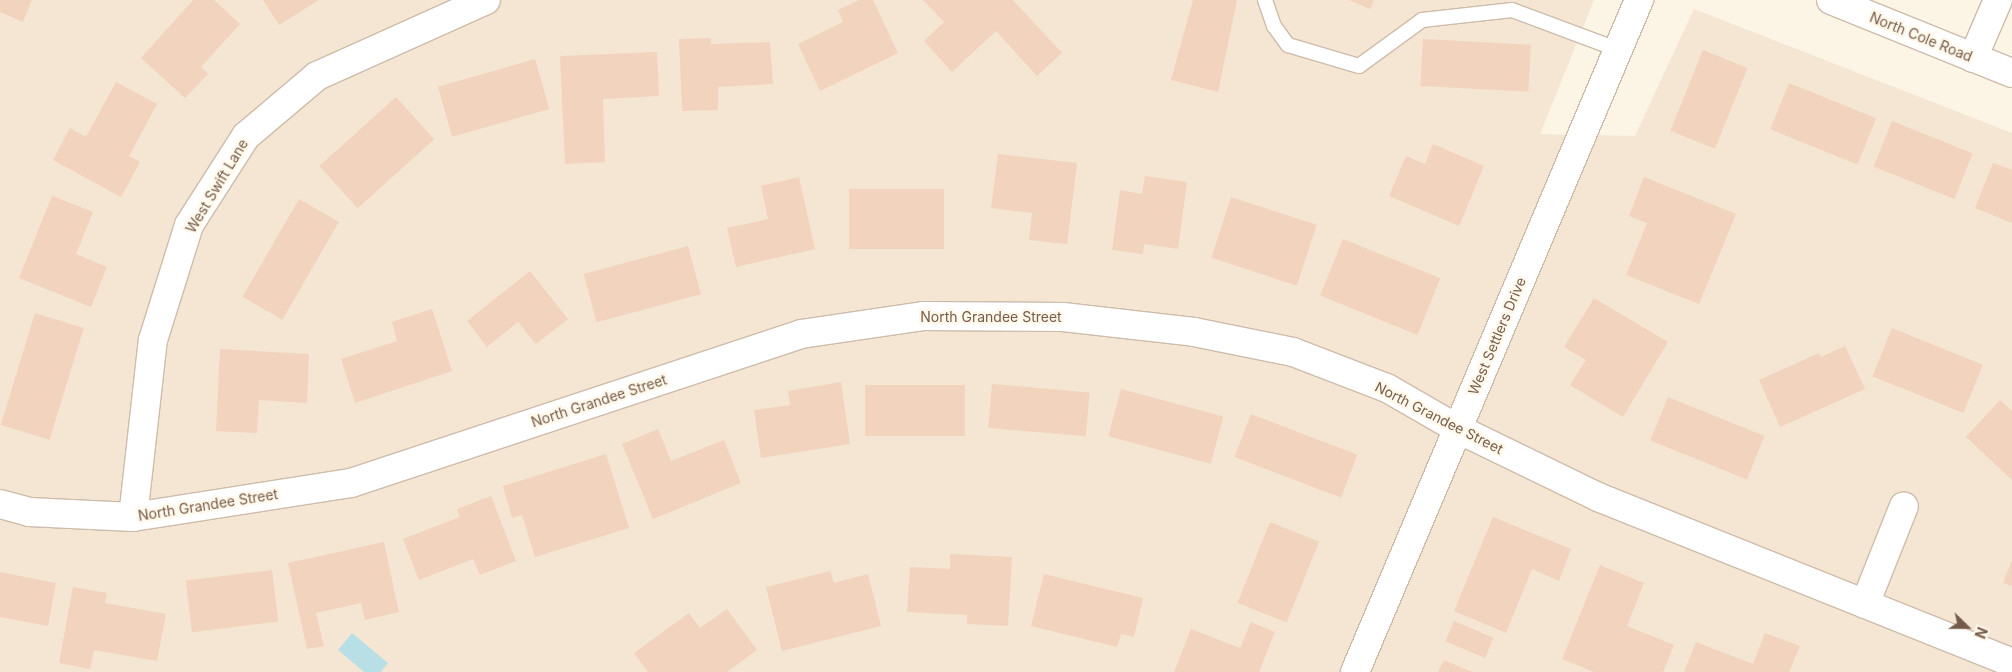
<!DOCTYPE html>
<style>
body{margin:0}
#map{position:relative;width:2012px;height:672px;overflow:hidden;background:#fcf4e5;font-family:Inter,sans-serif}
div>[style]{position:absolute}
.residential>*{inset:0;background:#f4e6d3}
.water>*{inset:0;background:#b9dfe6}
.building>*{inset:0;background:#f2d3bd;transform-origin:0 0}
.roads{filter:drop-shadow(1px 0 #cebcab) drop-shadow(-1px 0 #cebcab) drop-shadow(0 1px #cebcab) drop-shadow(0 -1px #cebcab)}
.service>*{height:14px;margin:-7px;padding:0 7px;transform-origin:7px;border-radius:7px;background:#fff}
.minor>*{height:28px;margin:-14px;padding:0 14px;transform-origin:14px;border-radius:14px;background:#fff}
.secondary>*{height:28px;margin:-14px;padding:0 14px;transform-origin:14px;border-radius:14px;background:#fff}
span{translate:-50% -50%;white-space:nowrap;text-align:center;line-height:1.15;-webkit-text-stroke:5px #fff8eb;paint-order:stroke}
.street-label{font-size:14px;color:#765b4a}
.north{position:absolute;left:1942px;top:602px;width:50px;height:50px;-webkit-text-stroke:4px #fff8eb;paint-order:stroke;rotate:112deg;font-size:14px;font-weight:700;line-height:20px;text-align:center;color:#765b4a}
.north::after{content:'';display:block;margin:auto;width:18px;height:22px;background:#765b4a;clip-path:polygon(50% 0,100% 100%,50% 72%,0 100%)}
</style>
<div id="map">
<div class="residential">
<i style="clip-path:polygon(0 0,1594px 0,1540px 134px,1635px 136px,1694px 9px,2012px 133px,2012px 672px,0 672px)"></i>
</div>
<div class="water">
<i style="clip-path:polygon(352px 633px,388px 663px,381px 672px,364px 672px,338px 650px)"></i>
</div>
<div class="building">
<i style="clip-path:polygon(0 0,32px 0,23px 22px,0 12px)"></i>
<i style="clip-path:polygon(193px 0,214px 0,240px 24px,201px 67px,208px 74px,185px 98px,141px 58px)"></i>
<i style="clip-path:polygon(263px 0,319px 0,279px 25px)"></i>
<i style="clip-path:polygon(859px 0,873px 0,898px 53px,820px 91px,798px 44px,843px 22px,838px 10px)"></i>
<i style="clip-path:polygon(923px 0,1013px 0,1062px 53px,1037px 76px,996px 31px,952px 72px,924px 41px,944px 22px)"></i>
<i style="clip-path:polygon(1193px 0,1237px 0,1218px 92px,1171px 80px)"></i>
<i style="clip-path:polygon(1349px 0,1374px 0,1370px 9px)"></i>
<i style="clip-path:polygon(711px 38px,711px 44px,770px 42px,773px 84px,718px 87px,718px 110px,682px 111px,679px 39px)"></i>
<i style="left:1423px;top:39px;width:108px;height:47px;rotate:3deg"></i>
<i style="left:1703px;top:50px;width:48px;height:87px;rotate:22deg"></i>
<i style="clip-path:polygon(657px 52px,659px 96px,603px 99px,605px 162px,565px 164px,560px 56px)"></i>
<i style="left:535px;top:59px;width:52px;height:101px;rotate:74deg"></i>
<i style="clip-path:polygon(116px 82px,157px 104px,129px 156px,140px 162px,121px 197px,53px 160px,70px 128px,86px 137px)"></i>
<i style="left:1789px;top:83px;width:94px;height:50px;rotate:22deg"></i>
<i style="left:396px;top:97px;width:57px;height:103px;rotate:48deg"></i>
<i style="left:1892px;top:121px;width:87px;height:49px;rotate:22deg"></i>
<i style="clip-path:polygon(1433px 144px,1484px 166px,1459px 226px,1389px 196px,1406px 156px,1425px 164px)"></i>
<i style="clip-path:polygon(998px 154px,1077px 163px,1067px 244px,1029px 240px,1032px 213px,991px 208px)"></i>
<i style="clip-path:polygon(1993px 163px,2012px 170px,2012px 223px,1975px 208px)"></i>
<i style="clip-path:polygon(1145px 176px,1187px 182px,1178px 249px,1144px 244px,1143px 254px,1112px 250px,1120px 190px,1142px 194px)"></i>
<i style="clip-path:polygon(799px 177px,815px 249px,736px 267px,727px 228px,768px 219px,761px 186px)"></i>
<i style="clip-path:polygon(1644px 177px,1736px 214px,1699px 304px,1626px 275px,1647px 223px,1629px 216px)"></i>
<i style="left:849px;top:189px;width:95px;height:60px"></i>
<i style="clip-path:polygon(52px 196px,93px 212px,76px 254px,107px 267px,91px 307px,19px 278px)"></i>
<i style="left:1231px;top:197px;width:90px;height:64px;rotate:18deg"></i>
<i style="left:299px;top:199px;width:46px;height:113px;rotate:30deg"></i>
<i style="left:1343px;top:239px;width:105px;height:61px;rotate:22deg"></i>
<i style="left:688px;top:246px;width:50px;height:108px;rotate:75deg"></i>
<i style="clip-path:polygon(530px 271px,568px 319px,536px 344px,518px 322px,487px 347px,467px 321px)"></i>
<i style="clip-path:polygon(1594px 298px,1668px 342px,1623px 417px,1570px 385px,1586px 360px,1564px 347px)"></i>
<i style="clip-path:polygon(432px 309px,452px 371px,355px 403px,341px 359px,397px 341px,392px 322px)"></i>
<i style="left:35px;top:313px;width:51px;height:117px;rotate:17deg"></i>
<i style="left:1892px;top:328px;width:98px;height:52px;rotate:22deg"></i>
<i style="clip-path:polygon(1845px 346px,1865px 389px,1780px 427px,1759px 380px,1819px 353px,1821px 357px)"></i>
<i style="clip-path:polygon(220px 349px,309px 354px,307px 403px,259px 400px,257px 433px,216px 431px)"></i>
<i style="clip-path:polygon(841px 382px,850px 444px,761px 458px,754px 410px,790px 405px,788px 391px)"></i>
<i style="left:992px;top:384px;width:98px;height:44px;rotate:5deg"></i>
<i style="left:965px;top:385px;width:51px;height:100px;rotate:90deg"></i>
<i style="left:1121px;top:389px;width:106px;height:49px;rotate:15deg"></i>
<i style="left:1668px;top:397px;width:104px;height:47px;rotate:22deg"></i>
<i style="clip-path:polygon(2000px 400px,2012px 411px,2012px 480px,1966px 437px)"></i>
<i style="left:1251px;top:414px;width:114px;height:46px;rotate:21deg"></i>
<i style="clip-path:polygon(658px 429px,671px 461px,724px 440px,741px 483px,653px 519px,622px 444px)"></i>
<i style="clip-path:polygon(606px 454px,629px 528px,535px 557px,522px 515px,512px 518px,503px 486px)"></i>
<i style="clip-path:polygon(491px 496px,516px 561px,480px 575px,473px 559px,419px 580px,403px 539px,460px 517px,457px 509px)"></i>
<i style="clip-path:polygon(1493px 517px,1571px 549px,1559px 581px,1532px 569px,1506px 633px,1454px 611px)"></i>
<i style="left:1270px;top:522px;width:53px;height:87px;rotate:22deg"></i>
<i style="clip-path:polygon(384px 542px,399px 612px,365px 620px,361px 603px,316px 613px,324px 646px,307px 649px,288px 563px)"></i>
<i style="clip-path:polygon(950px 554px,1012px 557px,1008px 626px,967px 624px,967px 615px,907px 612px,910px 567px,950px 569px)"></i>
<i style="clip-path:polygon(2012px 560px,2012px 586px,2003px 583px)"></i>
<i style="clip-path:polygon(1600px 565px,1644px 583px,1627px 626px,1674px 645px,1663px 672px,1594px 672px,1562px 659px)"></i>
<i style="left:272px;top:570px;width:52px;height:87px;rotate:83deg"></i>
<i style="clip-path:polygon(830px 571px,834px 583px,868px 574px,881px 626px,782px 651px,766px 587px)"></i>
<i style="clip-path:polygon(0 572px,56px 583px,48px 626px,0 617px)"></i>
<i style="clip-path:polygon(1044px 574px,1143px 598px,1134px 637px,1121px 634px,1117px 647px,1031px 626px)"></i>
<i style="clip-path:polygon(73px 587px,107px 593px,105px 603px,166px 614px,157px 661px,94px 650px,90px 669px,59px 663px)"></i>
<i style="clip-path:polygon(727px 609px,757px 650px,727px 672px,648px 672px,634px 653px,689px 613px,700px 628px)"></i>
<i style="left:1454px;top:621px;width:43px;height:22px;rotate:23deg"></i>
<i style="clip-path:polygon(1251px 622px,1275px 632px,1259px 672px,1174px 672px,1191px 629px,1240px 648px)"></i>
<i style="clip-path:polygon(1765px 633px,1800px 646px,1789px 672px,1684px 672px,1696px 642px,1753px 664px)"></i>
<i style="clip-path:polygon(1444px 660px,1472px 672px,1438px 672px)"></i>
</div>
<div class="roads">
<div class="service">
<i style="left:1265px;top:0;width:28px;rotate:71deg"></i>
<i style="left:1274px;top:26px;width:24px;rotate:54deg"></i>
<i style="left:1288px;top:45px;width:74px;rotate:16.5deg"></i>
<i style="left:1359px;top:66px;width:78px;rotate:-36.1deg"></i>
<i style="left:1422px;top:20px;width:91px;rotate:-6.3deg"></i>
<i style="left:1512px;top:10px;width:114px;rotate:20.5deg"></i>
</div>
<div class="minor">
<i style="left:1973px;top:58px;width:63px;rotate:-66.7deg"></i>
<i style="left:0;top:504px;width:30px;rotate:15deg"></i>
<i style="left:29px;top:512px;width:104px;rotate:2.8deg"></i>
<i style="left:133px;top:517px;width:221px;rotate:-8.9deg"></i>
<i style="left:351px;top:483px;width:474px;rotate:-18.3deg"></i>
<i style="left:801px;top:334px;width:123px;rotate:-8.4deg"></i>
<i style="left:923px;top:316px;width:140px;rotate:0.4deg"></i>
<i style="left:1063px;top:317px;width:132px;rotate:6.5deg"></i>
<i style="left:1194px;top:332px;width:101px;rotate:11.4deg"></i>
<i style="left:1293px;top:352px;width:101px;rotate:21deg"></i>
<i style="left:1387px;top:388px;width:82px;rotate:30deg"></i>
<i style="left:1458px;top:429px;width:156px;rotate:25.9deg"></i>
<i style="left:1598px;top:497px;width:446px;rotate:21.8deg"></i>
<i style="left:133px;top:517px;width:178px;rotate:-83.6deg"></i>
<i style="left:153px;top:340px;width:121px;rotate:-72.6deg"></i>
<i style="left:189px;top:225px;width:106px;rotate:-57.4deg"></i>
<i style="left:246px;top:136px;width:93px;rotate:-40.2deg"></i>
<i style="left:317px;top:76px;width:185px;rotate:-24.2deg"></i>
<i style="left:1865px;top:604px;width:105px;rotate:-68.3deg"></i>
<i style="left:1355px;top:672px;width:730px;rotate:-67.09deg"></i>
</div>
<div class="secondary">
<i style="left:1831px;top:0;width:195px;rotate:22deg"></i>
</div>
</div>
<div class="street-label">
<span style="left:1921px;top:37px;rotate:22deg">North Cole Road</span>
<span style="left:217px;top:186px;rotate:-59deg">West Swift Lane</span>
<span style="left:991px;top:317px">North Grandee Street</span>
<span style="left:1497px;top:336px;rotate:-67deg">West Settlers Drive</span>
<span style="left:599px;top:401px;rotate:-18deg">North Grandee Street</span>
<span style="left:1439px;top:418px;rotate:27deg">North Grandee Street</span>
<span style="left:208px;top:505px;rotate:-9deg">North Grandee Street</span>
</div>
<div class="north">N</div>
</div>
